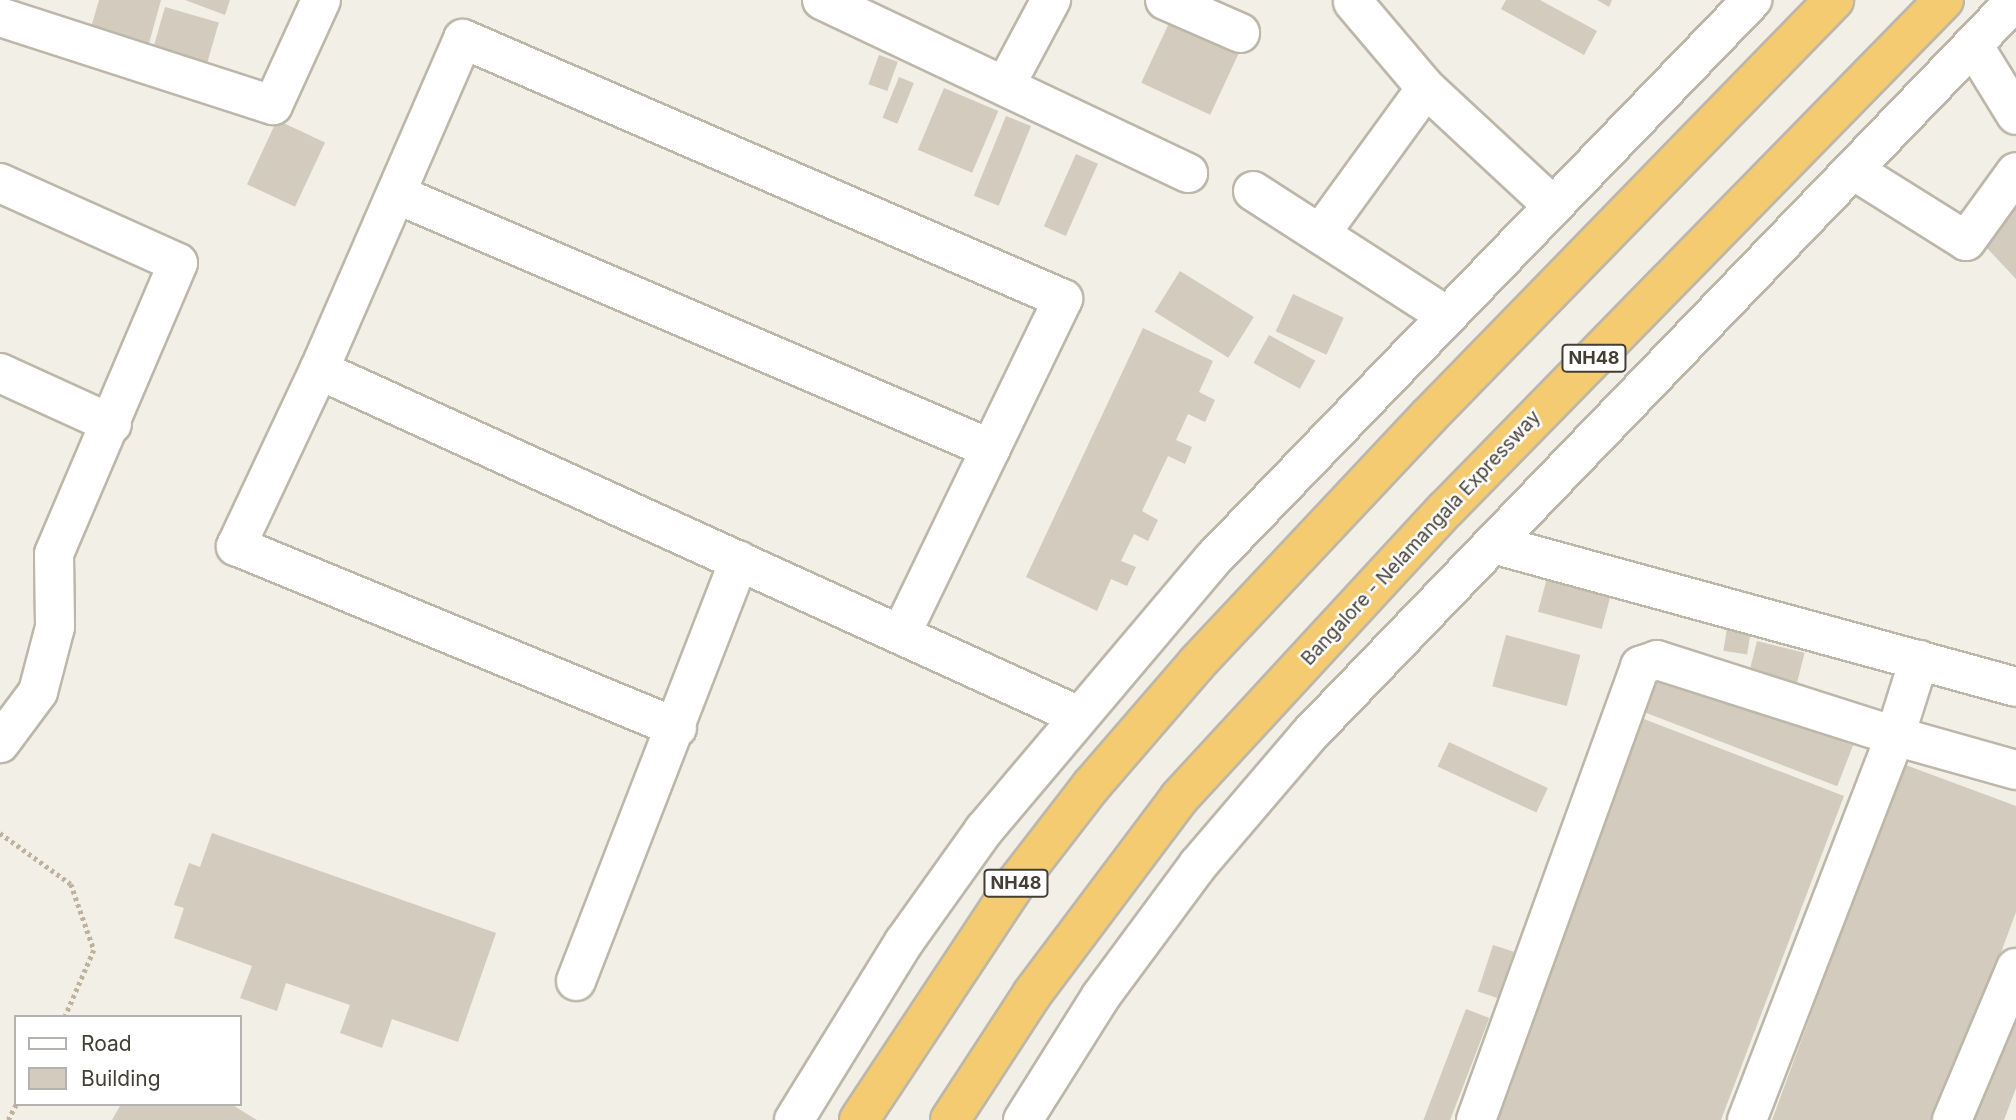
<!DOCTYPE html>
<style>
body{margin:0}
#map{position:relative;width:2016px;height:1120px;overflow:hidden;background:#f2efe7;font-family:Inter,sans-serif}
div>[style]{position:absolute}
.building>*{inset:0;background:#d3cbbd;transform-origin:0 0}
.path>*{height:4.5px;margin-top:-2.25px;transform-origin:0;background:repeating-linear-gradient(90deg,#beb29c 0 3.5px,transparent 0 7px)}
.roads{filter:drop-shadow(2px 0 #bdb7aa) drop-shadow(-2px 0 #bdb7aa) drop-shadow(0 2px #bdb7aa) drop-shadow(0 -2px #bdb7aa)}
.minor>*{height:38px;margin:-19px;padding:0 19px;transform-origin:19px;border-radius:19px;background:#fff}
.highway>*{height:38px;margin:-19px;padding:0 19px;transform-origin:19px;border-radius:19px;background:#f4cb70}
span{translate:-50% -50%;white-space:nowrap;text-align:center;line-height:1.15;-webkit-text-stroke:5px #fff;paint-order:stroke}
.shield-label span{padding:2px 5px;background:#fff;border:2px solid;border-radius:5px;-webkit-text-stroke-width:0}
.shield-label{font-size:18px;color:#443f36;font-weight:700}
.street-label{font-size:19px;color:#443f36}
.legend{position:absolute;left:14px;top:1015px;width:228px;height:91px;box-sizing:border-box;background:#fff;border:2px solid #b4b2af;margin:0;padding:9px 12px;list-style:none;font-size:21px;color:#443f36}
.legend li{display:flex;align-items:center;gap:14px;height:35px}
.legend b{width:35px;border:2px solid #b4b2af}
</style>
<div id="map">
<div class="building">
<i style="clip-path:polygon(99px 0,161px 0,148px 47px,90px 31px)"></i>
<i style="clip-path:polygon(185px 0,230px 0,225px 15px)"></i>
<i style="clip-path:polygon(1506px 0,1540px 0,1597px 31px,1584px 55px,1501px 9px)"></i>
<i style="clip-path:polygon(1597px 0,1612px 0,1609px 7px)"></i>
<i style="left:165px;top:7px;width:56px;height:45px;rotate:16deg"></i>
<i style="left:1170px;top:21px;width:76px;height:68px;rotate:25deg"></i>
<i style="left:879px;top:55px;width:20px;height:31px;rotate:20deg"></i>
<i style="left:899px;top:77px;width:16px;height:44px;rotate:22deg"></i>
<i style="left:944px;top:88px;width:59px;height:67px;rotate:23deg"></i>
<i style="left:1006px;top:116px;width:27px;height:86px;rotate:22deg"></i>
<i style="left:277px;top:120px;width:53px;height:71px;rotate:25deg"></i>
<i style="left:1076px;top:154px;width:24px;height:79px;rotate:24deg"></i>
<i style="clip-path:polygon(2006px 168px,2016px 179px,2016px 279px,1956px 215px)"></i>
<i style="left:1180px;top:271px;width:87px;height:48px;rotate:32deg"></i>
<i style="left:1293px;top:294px;width:56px;height:41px;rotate:25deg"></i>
<i style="clip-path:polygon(1143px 328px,1213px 361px,1199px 392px,1215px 400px,1205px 422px,1188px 414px,1176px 440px,1192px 447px,1185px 464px,1168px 456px,1142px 511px,1158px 520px,1148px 541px,1134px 534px,1121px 561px,1136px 567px,1127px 586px,1111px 579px,1097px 611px,1026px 577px)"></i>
<i style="left:1269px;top:335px;width:53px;height:32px;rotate:29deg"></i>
<i style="left:1547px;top:578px;width:66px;height:35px;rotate:15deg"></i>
<i style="left:1727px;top:628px;width:24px;height:23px;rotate:9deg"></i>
<i style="left:1506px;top:635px;width:77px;height:53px;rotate:15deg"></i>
<i style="left:1757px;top:641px;width:49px;height:34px;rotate:14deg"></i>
<i style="left:1657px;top:670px;width:210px;height:44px;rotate:21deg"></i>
<i style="clip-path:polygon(1636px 716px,1844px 796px,1721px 1120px,1483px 1120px)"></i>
<i style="left:1449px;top:742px;width:109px;height:27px;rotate:25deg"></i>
<i style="clip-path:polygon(1903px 764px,2016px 806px,2016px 912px,1939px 1120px,1772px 1120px)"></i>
<i style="clip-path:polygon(212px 833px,496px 933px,458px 1042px,392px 1019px,382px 1048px,340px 1033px,350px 1005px,286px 983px,277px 1011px,240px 998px,252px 966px,174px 938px,184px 908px,174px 905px,189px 863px,200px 867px)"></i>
<i style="left:1493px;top:945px;width:22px;height:49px;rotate:18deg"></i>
<i style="clip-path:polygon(2016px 1001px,2016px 1088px,2004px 1120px,1969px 1120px)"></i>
<i style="left:1466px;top:1009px;width:25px;height:119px;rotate:21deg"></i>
<i style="clip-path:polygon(121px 1104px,231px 1104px,257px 1120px,112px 1120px)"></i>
</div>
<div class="path">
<i style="left:0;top:833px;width:87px;rotate:35.7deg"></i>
<i style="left:71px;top:884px;width:70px;rotate:70.8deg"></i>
<i style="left:94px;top:950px;width:73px;rotate:113.4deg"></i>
<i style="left:8px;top:1120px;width:18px;rotate:-63deg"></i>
</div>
<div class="roads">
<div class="minor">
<i style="left:822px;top:0;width:405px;rotate:25.3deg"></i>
<i style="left:1165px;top:0;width:82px;rotate:23.7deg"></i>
<i style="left:1353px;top:2px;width:113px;rotate:49.7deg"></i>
<i style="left:1426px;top:88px;width:173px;rotate:42.9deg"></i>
<i style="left:0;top:17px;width:287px;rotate:17.9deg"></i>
<i style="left:273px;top:105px;width:115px;rotate:-65.4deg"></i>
<i style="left:1973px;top:45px;width:82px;rotate:58.4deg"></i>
<i style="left:1005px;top:86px;width:98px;rotate:-61.9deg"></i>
<i style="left:1853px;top:170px;width:133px;rotate:32.1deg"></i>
<i style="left:1966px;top:241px;width:85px;rotate:-54.1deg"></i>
<i style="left:0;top:183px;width:195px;rotate:24.2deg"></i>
<i style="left:178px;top:263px;width:316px;rotate:113.1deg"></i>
<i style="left:54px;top:554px;width:73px;rotate:89.2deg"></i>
<i style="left:55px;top:627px;width:67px;rotate:104.7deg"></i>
<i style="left:38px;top:692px;width:64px;rotate:126.7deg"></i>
<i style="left:1253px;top:191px;width:231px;rotate:32.8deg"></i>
<i style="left:396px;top:194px;width:647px;rotate:23.2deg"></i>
<i style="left:1320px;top:234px;width:180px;rotate:-54deg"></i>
<i style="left:319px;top:370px;width:195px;rotate:115.2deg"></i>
<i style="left:236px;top:546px;width:477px;rotate:22.4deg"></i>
<i style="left:0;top:373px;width:123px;rotate:24.5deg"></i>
<i style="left:1493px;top:544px;width:542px;rotate:15.29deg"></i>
<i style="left:902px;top:632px;width:370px;rotate:-64.2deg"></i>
<i style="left:1063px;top:299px;width:654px;rotate:-156.57deg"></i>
<i style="left:463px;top:39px;width:361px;rotate:113.5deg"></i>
<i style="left:319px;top:370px;width:835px;rotate:24.48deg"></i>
<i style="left:576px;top:981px;width:451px;rotate:-68.8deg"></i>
<i style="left:794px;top:1120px;width:209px;rotate:-58.3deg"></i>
<i style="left:904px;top:942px;width:138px;rotate:-54.5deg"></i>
<i style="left:984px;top:830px;width:355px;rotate:-49.8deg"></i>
<i style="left:1213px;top:559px;width:777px;rotate:-46.04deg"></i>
<i style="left:1023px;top:1120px;width:146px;rotate:-57.8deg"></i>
<i style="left:1101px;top:996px;width:163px;rotate:-53.5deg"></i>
<i style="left:1198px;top:865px;width:170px;rotate:-49.5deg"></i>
<i style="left:1308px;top:736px;width:1021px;rotate:-46.11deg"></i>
<i style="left:1476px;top:1120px;width:483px;rotate:-70.1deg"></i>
<i style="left:1640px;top:666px;width:18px;rotate:-19deg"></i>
<i style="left:1657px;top:660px;width:250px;rotate:17.7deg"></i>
<i style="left:1895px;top:736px;width:80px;rotate:-72.5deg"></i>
<i style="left:1747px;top:1120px;width:412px;rotate:-68.9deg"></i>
<i style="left:1895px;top:736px;width:126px;rotate:15.7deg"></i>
<i style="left:1952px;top:1120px;width:165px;rotate:-67.2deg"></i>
</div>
<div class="highway">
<i style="left:859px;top:1120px;width:284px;rotate:-56.5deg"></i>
<i style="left:1016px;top:883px;width:123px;rotate:-52.3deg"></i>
<i style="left:1091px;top:786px;width:162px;rotate:-49.2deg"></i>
<i style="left:1197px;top:663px;width:339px;rotate:-46.8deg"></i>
<i style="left:1429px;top:416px;width:581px;rotate:-45.77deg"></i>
<i style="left:950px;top:1120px;width:150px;rotate:-56.9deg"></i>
<i style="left:1032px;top:994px;width:245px;rotate:-53.1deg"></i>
<i style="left:1179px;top:798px;width:393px;rotate:-47.3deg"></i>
<i style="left:1446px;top:509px;width:712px;rotate:-45.63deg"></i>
</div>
</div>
<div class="shield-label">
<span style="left:1594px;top:358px">NH48</span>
<span style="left:1016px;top:883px">NH48</span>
</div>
<div class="street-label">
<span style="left:1421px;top:538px;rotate:-47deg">Bangalore - Nelamangala Expressway</span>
</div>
<ul class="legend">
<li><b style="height:9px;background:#fff"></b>Road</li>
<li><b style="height:19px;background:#d3cbbd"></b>Building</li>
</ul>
</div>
